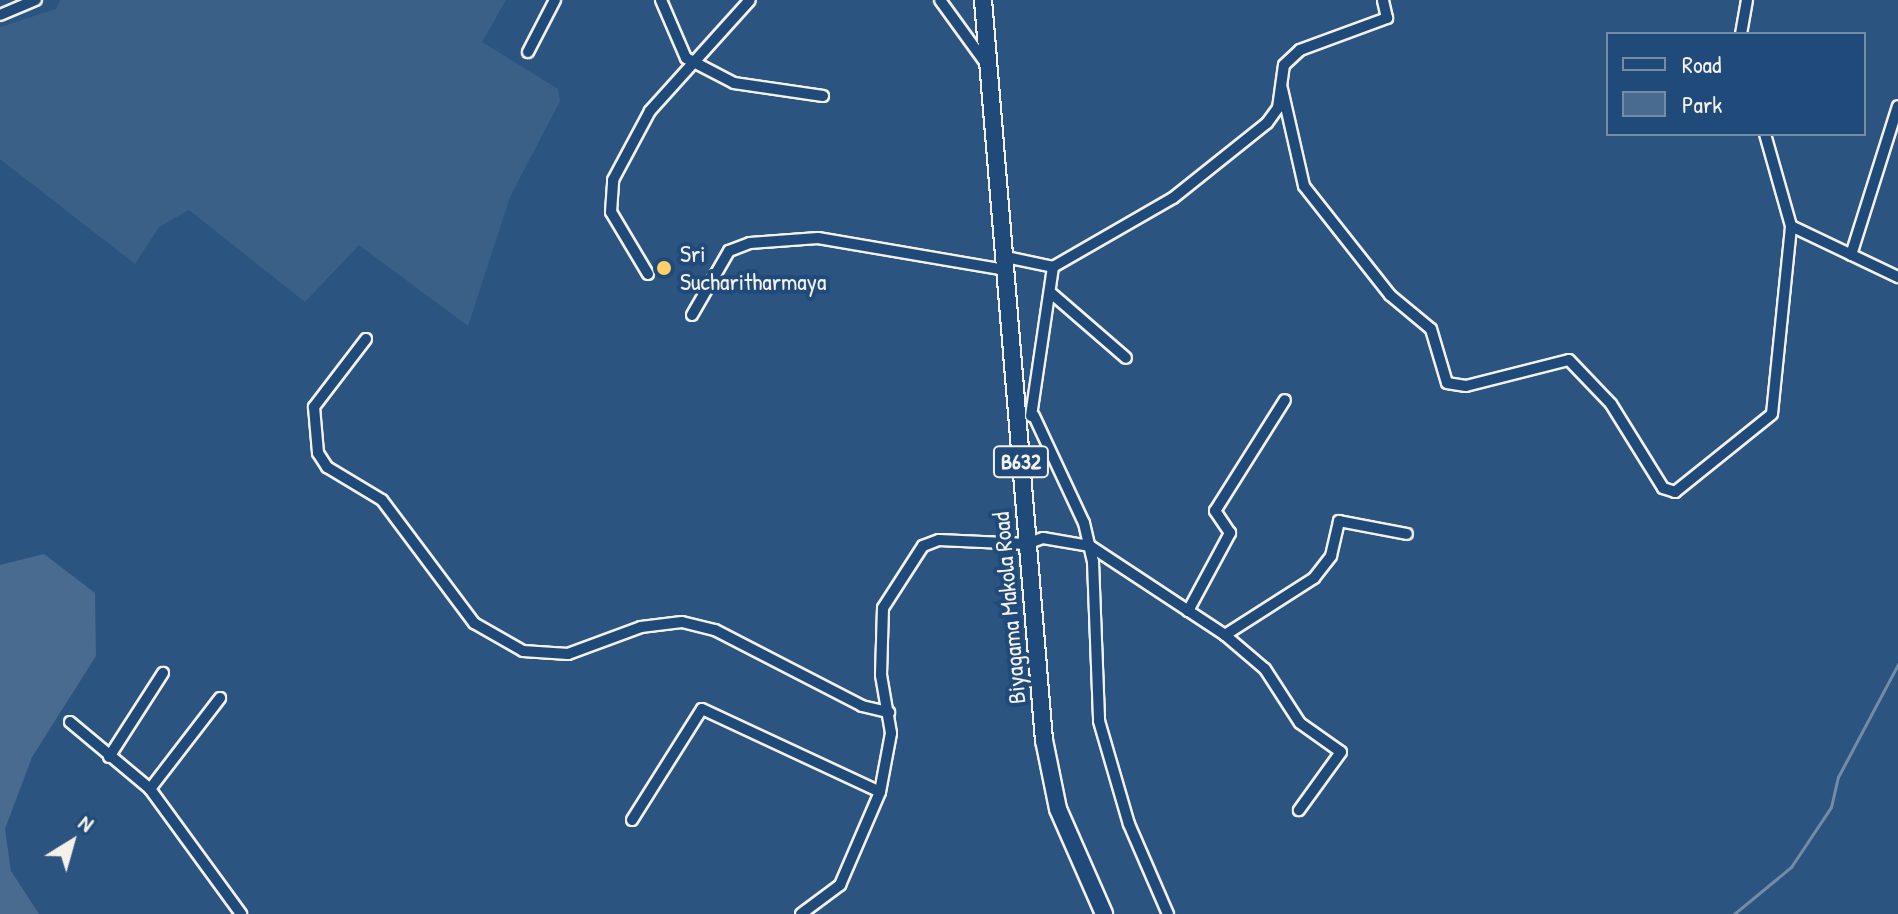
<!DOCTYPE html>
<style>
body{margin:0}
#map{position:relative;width:1898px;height:914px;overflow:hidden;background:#2c5481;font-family:"Patrick Hand",sans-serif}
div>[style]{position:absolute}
.built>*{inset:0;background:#3b6088}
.green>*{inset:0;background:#496b90}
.stream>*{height:3px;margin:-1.5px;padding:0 1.5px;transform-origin:1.5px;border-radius:1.5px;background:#738ca6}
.roads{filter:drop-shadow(2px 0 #f4f1e8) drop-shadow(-2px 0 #f4f1e8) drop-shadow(0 2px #f4f1e8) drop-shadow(0 -2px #f4f1e8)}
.street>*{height:10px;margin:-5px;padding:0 5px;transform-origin:5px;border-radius:5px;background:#1f4a7a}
.primary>*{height:16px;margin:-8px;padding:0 8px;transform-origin:8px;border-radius:8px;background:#1f4a7a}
.dots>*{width:22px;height:22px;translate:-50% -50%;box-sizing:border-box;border:4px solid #1f4a7a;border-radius:50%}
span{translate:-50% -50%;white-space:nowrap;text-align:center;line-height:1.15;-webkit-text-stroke:8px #1f4a7a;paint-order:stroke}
.shield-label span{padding:2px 6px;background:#1f4a7a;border:2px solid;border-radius:6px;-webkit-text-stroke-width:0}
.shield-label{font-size:22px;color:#f4f1e8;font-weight:700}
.poi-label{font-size:24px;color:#f4f1e8}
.left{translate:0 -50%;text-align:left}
.street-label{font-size:24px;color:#f4f1e8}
.legend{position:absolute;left:1606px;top:32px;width:260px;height:104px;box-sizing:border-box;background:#1f4a7a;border:2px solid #748da6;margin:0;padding:10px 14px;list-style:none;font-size:24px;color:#f4f1e8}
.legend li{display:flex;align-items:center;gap:16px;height:40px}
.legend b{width:40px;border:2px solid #748da6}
.north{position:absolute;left:32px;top:802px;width:80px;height:80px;-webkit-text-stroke:6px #1f4a7a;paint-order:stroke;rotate:37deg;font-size:22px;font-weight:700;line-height:32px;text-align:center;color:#f4f1e8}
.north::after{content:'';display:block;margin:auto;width:28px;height:36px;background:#f4f1e8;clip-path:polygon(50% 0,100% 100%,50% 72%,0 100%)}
</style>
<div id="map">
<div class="built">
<i style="clip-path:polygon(60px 0,506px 0,482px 42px,558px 89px,560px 101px,510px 197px,468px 326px,359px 245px,305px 302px,189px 210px,159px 227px,135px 264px,0 159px,0 27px,56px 9px)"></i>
</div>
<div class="green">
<i style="clip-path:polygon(44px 554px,95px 593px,96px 656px,32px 757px,5px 829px,11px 871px,39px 914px,0 914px,0 565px)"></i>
</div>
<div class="stream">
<i style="left:1734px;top:914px;width:74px;rotate:-39.5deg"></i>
<i style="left:1791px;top:867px;width:72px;rotate:-56.3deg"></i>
<i style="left:1831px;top:807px;width:31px;rotate:-77deg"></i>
<i style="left:1838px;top:777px;width:128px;rotate:-62deg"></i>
</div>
<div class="roads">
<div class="street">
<i style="left:661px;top:0;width:63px;rotate:66.7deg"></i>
<i style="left:686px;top:58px;width:54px;rotate:27.5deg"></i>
<i style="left:734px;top:83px;width:90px;rotate:8.3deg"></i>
<i style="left:940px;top:0;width:80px;rotate:54.1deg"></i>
<i style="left:0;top:15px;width:39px;rotate:-23deg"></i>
<i style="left:1741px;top:34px;width:35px;rotate:-80deg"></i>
<i style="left:528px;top:52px;width:59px;rotate:-62.6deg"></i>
<i style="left:1282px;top:89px;width:99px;rotate:77.2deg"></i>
<i style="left:1304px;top:186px;width:139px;rotate:51.7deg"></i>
<i style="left:1390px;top:295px;width:53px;rotate:39.7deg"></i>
<i style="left:1431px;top:329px;width:56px;rotate:73.5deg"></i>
<i style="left:1447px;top:383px;width:19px;rotate:9deg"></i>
<i style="left:1466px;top:386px;width:106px;rotate:-14.2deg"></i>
<i style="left:1569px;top:360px;width:61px;rotate:46.3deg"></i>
<i style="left:1611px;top:404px;width:99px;rotate:58.2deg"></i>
<i style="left:1663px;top:488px;width:13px;rotate:18deg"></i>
<i style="left:1675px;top:492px;width:124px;rotate:-38.8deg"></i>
<i style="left:1772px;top:414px;width:189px;rotate:-84.2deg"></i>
<i style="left:1765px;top:134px;width:96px;rotate:74.2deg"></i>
<i style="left:1791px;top:226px;width:119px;rotate:25.5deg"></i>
<i style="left:1851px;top:255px;width:156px;rotate:-72.5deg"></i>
<i style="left:1006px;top:257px;width:48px;rotate:12deg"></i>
<i style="left:1053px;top:267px;width:138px;rotate:-29.9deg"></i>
<i style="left:1173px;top:198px;width:120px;rotate:-38.6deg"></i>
<i style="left:1267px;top:123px;width:19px;rotate:-54deg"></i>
<i style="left:1278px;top:108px;width:43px;rotate:-82.1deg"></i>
<i style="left:1284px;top:65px;width:22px;rotate:-43deg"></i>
<i style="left:1300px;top:50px;width:93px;rotate:-20.2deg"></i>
<i style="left:1387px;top:18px;width:18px;rotate:-103deg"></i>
<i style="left:648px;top:274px;width:72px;rotate:-120.8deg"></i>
<i style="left:611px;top:212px;width:32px;rotate:-86deg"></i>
<i style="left:613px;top:180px;width:78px;rotate:-61.8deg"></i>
<i style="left:650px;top:111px;width:149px;rotate:-48deg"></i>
<i style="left:1051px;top:293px;width:99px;rotate:40.9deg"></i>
<i style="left:692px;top:315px;width:74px;rotate:-60deg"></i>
<i style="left:729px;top:251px;width:22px;rotate:-21deg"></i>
<i style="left:750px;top:243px;width:68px;rotate:-4.2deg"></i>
<i style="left:818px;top:238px;width:191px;rotate:9.7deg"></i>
<i style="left:366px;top:339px;width:86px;rotate:127.4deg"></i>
<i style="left:314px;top:407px;width:46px;rotate:85deg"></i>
<i style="left:318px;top:453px;width:17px;rotate:57deg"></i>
<i style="left:327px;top:467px;width:64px;rotate:31deg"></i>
<i style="left:382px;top:500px;width:154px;rotate:53.2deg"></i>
<i style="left:474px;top:623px;width:56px;rotate:29.7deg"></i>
<i style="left:523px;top:651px;width:45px;rotate:3.8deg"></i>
<i style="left:568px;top:654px;width:78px;rotate:-20.3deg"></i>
<i style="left:641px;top:627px;width:41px;rotate:-7deg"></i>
<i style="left:682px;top:622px;width:34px;rotate:14deg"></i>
<i style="left:715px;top:630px;width:165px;rotate:27.3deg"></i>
<i style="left:862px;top:706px;width:28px;rotate:13deg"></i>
<i style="left:1031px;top:416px;width:151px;rotate:-81.6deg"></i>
<i style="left:1034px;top:416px;width:118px;rotate:65deg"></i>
<i style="left:1084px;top:523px;width:40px;rotate:77deg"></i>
<i style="left:1093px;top:562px;width:159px;rotate:87.8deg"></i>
<i style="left:1099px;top:721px;width:107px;rotate:73.8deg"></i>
<i style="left:1129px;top:824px;width:98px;rotate:66.6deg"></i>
<i style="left:1188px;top:611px;width:89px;rotate:-61.7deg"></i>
<i style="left:1230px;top:533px;width:27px;rotate:-124deg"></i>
<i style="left:1215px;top:511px;width:131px;rotate:-57.8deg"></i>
<i style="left:1225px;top:635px;width:106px;rotate:-32.6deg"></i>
<i style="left:1314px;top:578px;width:28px;rotate:-52deg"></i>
<i style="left:1331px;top:556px;width:36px;rotate:-77deg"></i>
<i style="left:1339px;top:521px;width:69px;rotate:10.8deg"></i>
<i style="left:70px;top:722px;width:104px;rotate:39.9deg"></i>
<i style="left:150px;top:789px;width:155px;rotate:53.9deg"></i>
<i style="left:109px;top:757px;width:100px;rotate:-57.3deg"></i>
<i style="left:150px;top:789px;width:115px;rotate:-52.4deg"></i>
<i style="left:632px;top:820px;width:131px;rotate:-57.8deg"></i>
<i style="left:702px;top:709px;width:196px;rotate:25deg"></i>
<i style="left:801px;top:914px;width:49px;rotate:-36.6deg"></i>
<i style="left:840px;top:885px;width:101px;rotate:-66.7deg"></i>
<i style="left:880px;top:792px;width:60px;rotate:-79.4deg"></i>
<i style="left:891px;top:733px;width:59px;rotate:-99.8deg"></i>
<i style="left:881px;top:675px;width:67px;rotate:-88.3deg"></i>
<i style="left:883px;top:608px;width:74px;rotate:-57.2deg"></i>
<i style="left:923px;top:546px;width:17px;rotate:-21deg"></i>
<i style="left:939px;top:540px;width:88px;rotate:2.6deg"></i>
<i style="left:1027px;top:544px;width:17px;rotate:-21deg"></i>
<i style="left:1043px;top:538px;width:48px;rotate:9.7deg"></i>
<i style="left:1090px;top:546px;width:162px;rotate:33.4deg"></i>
<i style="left:1225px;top:635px;width:52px;rotate:40.4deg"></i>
<i style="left:1265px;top:669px;width:64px;rotate:57.1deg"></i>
<i style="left:1300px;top:723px;width:50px;rotate:35.3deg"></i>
<i style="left:1341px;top:752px;width:72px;rotate:125.9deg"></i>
</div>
<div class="primary">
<i style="left:983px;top:0;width:743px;rotate:85.29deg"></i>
<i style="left:1044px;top:740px;width:70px;rotate:78.5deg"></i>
<i style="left:1058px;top:809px;width:115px;rotate:66.3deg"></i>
</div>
</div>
<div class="dots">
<i style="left:664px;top:268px;background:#ffd166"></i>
</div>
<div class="shield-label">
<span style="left:1021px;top:462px">B632</span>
</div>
<div class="poi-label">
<span class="left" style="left:680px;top:268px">Sri<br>Sucharitharmaya</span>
</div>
<div class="street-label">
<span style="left:1009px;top:608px;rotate:-95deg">Biyagama Makola Road</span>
</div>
<ul class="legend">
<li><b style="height:10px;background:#1f4a7a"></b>Road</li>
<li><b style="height:22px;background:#496b90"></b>Park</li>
</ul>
<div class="north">N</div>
</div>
